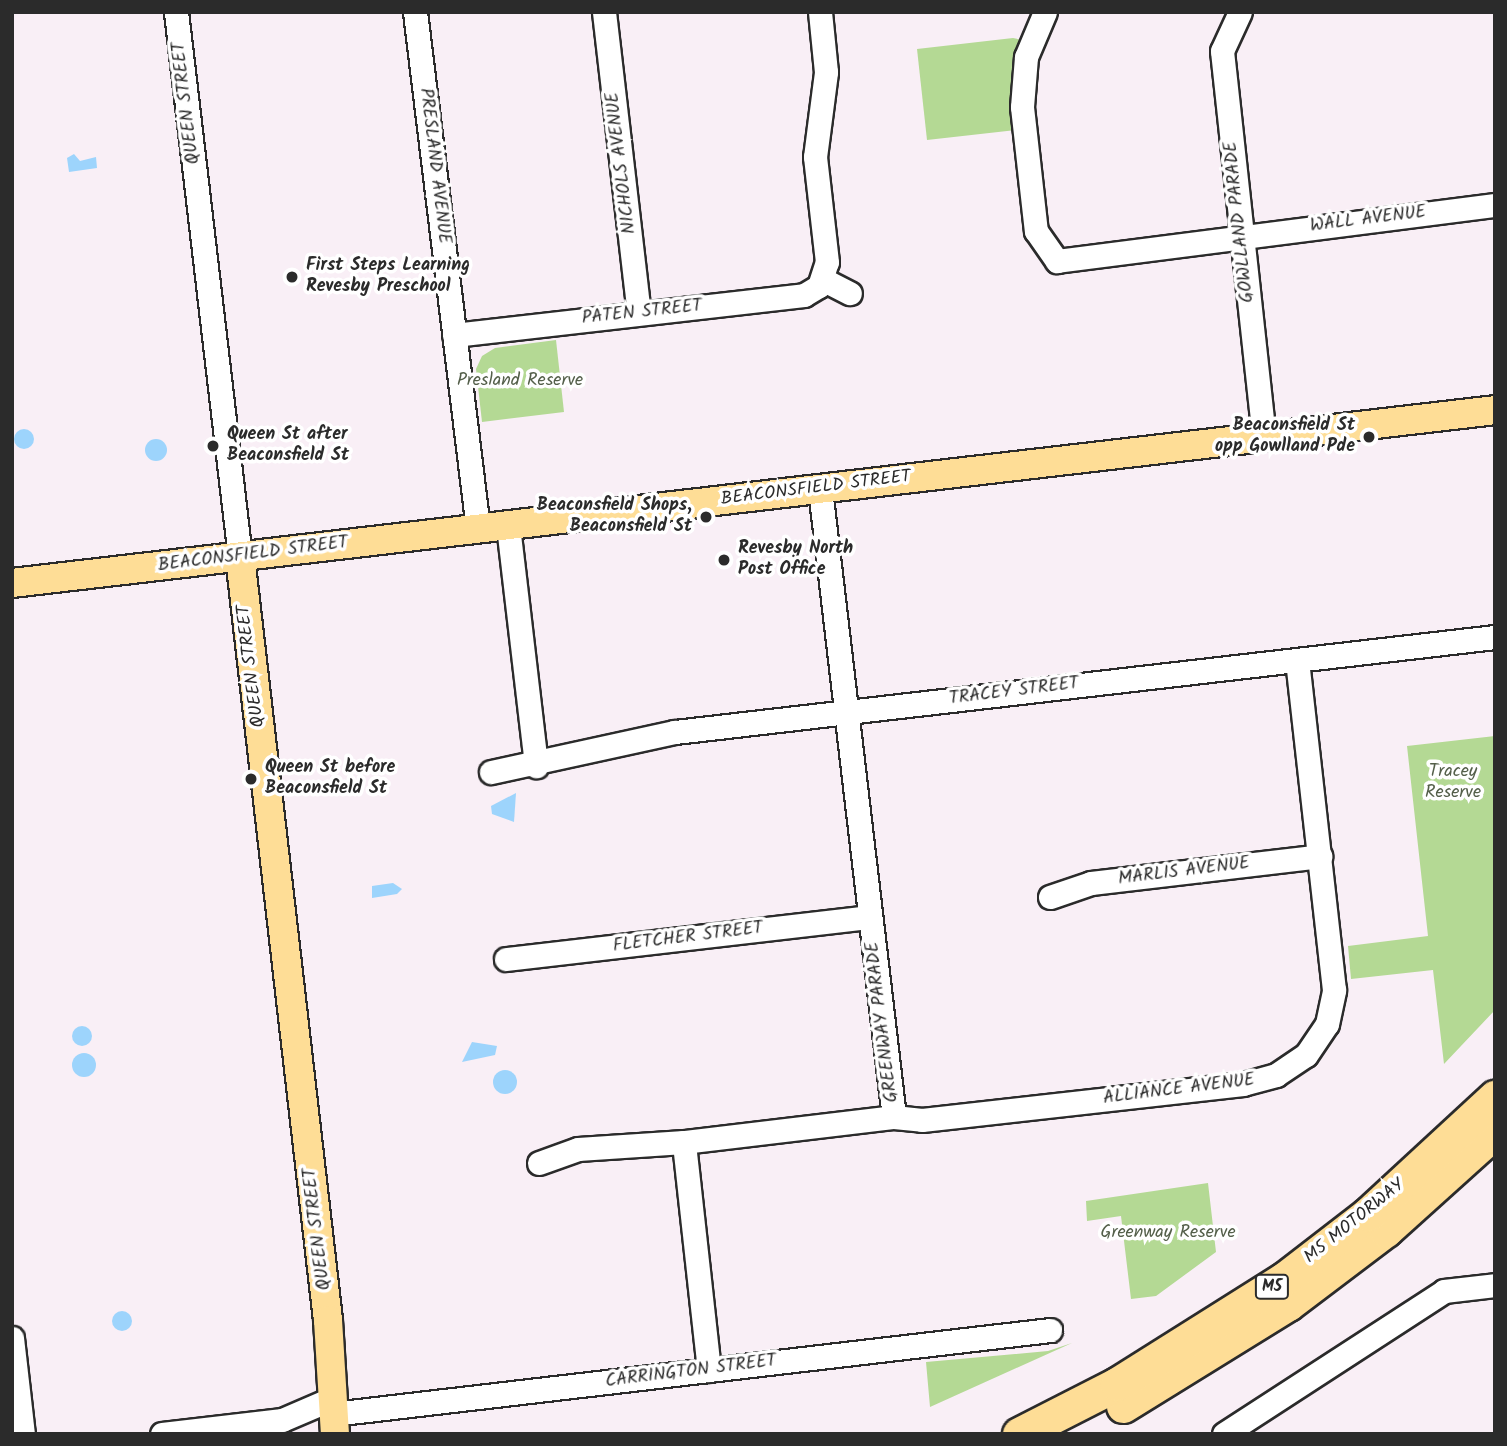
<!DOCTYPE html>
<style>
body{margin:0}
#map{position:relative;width:1507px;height:1446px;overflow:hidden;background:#f9eff6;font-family:Kalam,sans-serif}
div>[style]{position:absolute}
.green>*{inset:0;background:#b4d994}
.water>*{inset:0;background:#9dd4fc}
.round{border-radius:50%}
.roads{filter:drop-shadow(2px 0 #2b2b2b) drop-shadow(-2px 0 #2b2b2b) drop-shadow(0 2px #2b2b2b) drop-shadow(0 -2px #2b2b2b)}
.minor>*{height:23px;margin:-11.5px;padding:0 11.5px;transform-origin:11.5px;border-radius:11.5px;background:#fff}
.major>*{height:28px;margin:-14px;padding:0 14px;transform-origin:14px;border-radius:14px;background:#fedd96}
.highway>*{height:33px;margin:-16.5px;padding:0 16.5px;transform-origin:16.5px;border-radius:16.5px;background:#fedd96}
.dots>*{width:19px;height:19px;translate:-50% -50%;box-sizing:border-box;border:4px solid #fff;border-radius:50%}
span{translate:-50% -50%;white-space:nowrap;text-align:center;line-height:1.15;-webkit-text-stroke:7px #fff;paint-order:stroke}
.shield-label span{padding:2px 5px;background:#fff;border:2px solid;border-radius:5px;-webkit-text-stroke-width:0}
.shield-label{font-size:16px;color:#2b2b2b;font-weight:700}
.street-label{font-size:18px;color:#2b2b2b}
.poi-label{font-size:18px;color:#2b2b2b;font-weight:700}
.left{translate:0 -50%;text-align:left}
.right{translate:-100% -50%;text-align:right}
.park-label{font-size:18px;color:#545f4a}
.frame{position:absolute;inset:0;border:14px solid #2b2b2b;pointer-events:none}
</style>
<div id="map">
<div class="green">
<i style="clip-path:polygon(1013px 38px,1022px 40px,1016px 130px,927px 140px,917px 49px)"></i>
<i style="clip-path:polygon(556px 340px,564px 412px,482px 422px,476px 369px,482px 356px,495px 348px)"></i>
<i style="clip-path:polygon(1495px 736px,1495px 1010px,1444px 1064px,1433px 970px,1351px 979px,1348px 946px,1428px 936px,1407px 746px)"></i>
<i style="clip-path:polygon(1208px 1183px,1216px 1252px,1156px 1296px,1131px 1299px,1121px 1216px,1087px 1221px,1086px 1201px)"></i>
<i style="clip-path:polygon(1072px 1343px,930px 1407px,926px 1362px,1048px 1351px)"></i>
</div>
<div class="water">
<i style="clip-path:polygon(74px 154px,80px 161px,96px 157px,97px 168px,69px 172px,67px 158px)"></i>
<i class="round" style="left:14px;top:429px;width:20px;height:20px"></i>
<i class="round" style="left:145px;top:439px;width:22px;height:22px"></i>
<i style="clip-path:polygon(516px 793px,514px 822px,492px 814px,491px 806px)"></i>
<i style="clip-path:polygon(393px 883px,402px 889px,397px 894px,372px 898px,372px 886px)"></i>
<i class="round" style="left:72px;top:1026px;width:20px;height:20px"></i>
<i style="clip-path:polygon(472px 1042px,497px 1046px,495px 1055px,462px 1062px)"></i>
<i class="round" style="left:72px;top:1053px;width:24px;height:24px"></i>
<i class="round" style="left:493px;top:1070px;width:24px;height:24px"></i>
<i class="round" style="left:112px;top:1311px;width:20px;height:20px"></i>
</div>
<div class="roads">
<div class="minor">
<i style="left:176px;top:12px;width:549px;rotate:83.3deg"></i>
<i style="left:415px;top:12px;width:521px;rotate:83.05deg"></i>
<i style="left:604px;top:12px;width:303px;rotate:83.4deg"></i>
<i style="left:1045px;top:12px;width:49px;rotate:112.9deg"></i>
<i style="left:1026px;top:57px;width:50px;rotate:94.6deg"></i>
<i style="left:1022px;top:107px;width:125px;rotate:83.6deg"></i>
<i style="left:1036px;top:231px;width:37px;rotate:55deg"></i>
<i style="left:1057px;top:261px;width:442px;rotate:-7.3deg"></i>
<i style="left:1240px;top:12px;width:43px;rotate:114.8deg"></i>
<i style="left:1222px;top:51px;width:388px;rotate:83.8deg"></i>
<i style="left:824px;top:280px;width:29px;rotate:27deg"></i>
<i style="left:454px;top:335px;width:352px;rotate:-6.5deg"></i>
<i style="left:804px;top:295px;width:17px;rotate:-31deg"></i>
<i style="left:819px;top:286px;width:25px;rotate:-72deg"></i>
<i style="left:827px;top:262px;width:106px;rotate:-96.5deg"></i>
<i style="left:815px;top:157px;width:86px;rotate:-82.6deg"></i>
<i style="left:826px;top:72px;width:60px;rotate:-95.7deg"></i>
<i style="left:508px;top:526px;width:242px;rotate:83.3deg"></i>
<i style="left:491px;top:772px;width:188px;rotate:-12.3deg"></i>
<i style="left:675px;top:732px;width:825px;rotate:-6.61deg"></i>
<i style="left:1050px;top:897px;width:43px;rotate:-18.9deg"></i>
<i style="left:1091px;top:883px;width:231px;rotate:-6.7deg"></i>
<i style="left:506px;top:959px;width:366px;rotate:-6.6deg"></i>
<i style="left:894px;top:1117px;width:28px;rotate:6deg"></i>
<i style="left:922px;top:1120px;width:323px;rotate:-6.4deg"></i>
<i style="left:1243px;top:1084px;width:34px;rotate:-15deg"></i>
<i style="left:1276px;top:1075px;width:36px;rotate:-34deg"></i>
<i style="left:1306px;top:1055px;width:37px;rotate:-56deg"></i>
<i style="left:1327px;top:1024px;width:35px;rotate:-78deg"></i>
<i style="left:1334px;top:990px;width:332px;rotate:-96.4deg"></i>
<i style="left:539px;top:1163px;width:41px;rotate:-19.7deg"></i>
<i style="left:578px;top:1149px;width:106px;rotate:-3.8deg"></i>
<i style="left:12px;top:1338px;width:97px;rotate:83.5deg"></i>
<i style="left:709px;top:1370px;width:229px;rotate:-96.3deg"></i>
<i style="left:684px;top:1142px;width:211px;rotate:-6.8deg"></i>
<i style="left:894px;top:1117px;width:632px;rotate:-96.72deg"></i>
<i style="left:333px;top:1414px;width:722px;rotate:-6.68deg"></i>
<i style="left:162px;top:1434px;width:121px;rotate:-6.7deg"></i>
<i style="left:282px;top:1420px;width:53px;rotate:-23.2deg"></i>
<i style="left:1224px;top:1434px;width:262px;rotate:-33deg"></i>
<i style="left:1444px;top:1291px;width:51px;rotate:-6.7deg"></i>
</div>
<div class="major">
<i style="left:240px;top:557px;width:768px;rotate:83.42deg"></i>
<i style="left:328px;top:1320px;width:114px;rotate:86.5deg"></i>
<i style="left:12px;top:583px;width:1493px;rotate:-6.65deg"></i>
</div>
<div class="highway">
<i style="left:1123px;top:1406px;width:194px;rotate:-31.7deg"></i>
<i style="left:1288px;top:1304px;width:123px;rotate:-37.1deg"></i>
<i style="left:1386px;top:1230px;width:147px;rotate:-42deg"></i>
<i style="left:1019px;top:1434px;width:110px;rotate:-27deg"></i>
<i style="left:1117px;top:1384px;width:197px;rotate:-32.2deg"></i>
<i style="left:1284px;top:1279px;width:106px;rotate:-37.7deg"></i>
<i style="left:1368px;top:1214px;width:173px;rotate:-42.7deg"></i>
</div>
</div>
<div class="dots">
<i style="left:292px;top:277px;background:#2b2b2b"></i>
<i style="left:1369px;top:437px;background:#2b2b2b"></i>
<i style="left:213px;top:446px;background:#2b2b2b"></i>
<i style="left:706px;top:517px;background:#2b2b2b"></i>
<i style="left:724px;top:560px;background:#2b2b2b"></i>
<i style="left:251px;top:779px;background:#2b2b2b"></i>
</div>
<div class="shield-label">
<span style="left:1272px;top:1287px">M5</span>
</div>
<div class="street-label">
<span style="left:187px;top:103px;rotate:-97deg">QUEEN STREET</span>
<span style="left:622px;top:163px;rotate:-97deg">NICHOLS AVENUE</span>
<span style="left:434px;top:166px;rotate:83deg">PRESLAND AVENUE</span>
<span style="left:1368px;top:220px;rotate:-7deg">WALL AVENUE</span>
<span style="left:1240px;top:222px;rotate:-96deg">GOWLLAND PARADE</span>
<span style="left:642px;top:313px;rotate:-6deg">PATEN STREET</span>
<span style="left:816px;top:489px;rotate:-7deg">BEACONSFIELD STREET</span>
<span style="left:253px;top:555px;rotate:-7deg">BEACONSFIELD STREET</span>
<span style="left:252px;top:666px;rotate:-97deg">QUEEN STREET</span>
<span style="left:1014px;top:692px;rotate:-7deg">TRACEY STREET</span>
<span style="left:1184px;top:872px;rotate:-7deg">MARLIS AVENUE</span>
<span style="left:688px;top:938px;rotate:-7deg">FLETCHER STREET</span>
<span style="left:883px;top:1022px;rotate:-97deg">GREENWAY PARADE</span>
<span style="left:1179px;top:1090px;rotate:-7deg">ALLIANCE AVENUE</span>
<span style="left:1355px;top:1222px;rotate:-39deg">M5 MOTORWAY</span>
<span style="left:318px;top:1229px;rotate:-97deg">QUEEN STREET</span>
<span style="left:691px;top:1372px;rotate:-7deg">CARRINGTON STREET</span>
</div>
<div class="poi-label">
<span class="left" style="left:306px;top:277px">First Steps Learning<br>Revesby Preschool</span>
<span class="right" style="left:1355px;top:437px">Beaconsfield St<br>opp Gowlland Pde</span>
<span class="left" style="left:227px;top:446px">Queen St after<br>Beaconsfield St</span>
<span class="right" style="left:692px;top:517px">Beaconsfield Shops,<br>Beaconsfield St</span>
<span class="left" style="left:738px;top:560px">Revesby North<br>Post Office</span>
<span class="left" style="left:265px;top:779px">Queen St before<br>Beaconsfield St</span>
</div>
<div class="park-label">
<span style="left:520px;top:381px">Presland Reserve</span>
<span style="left:1453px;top:783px">Tracey<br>Reserve</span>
<span style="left:1168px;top:1233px">Greenway Reserve</span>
</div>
<div class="frame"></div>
</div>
